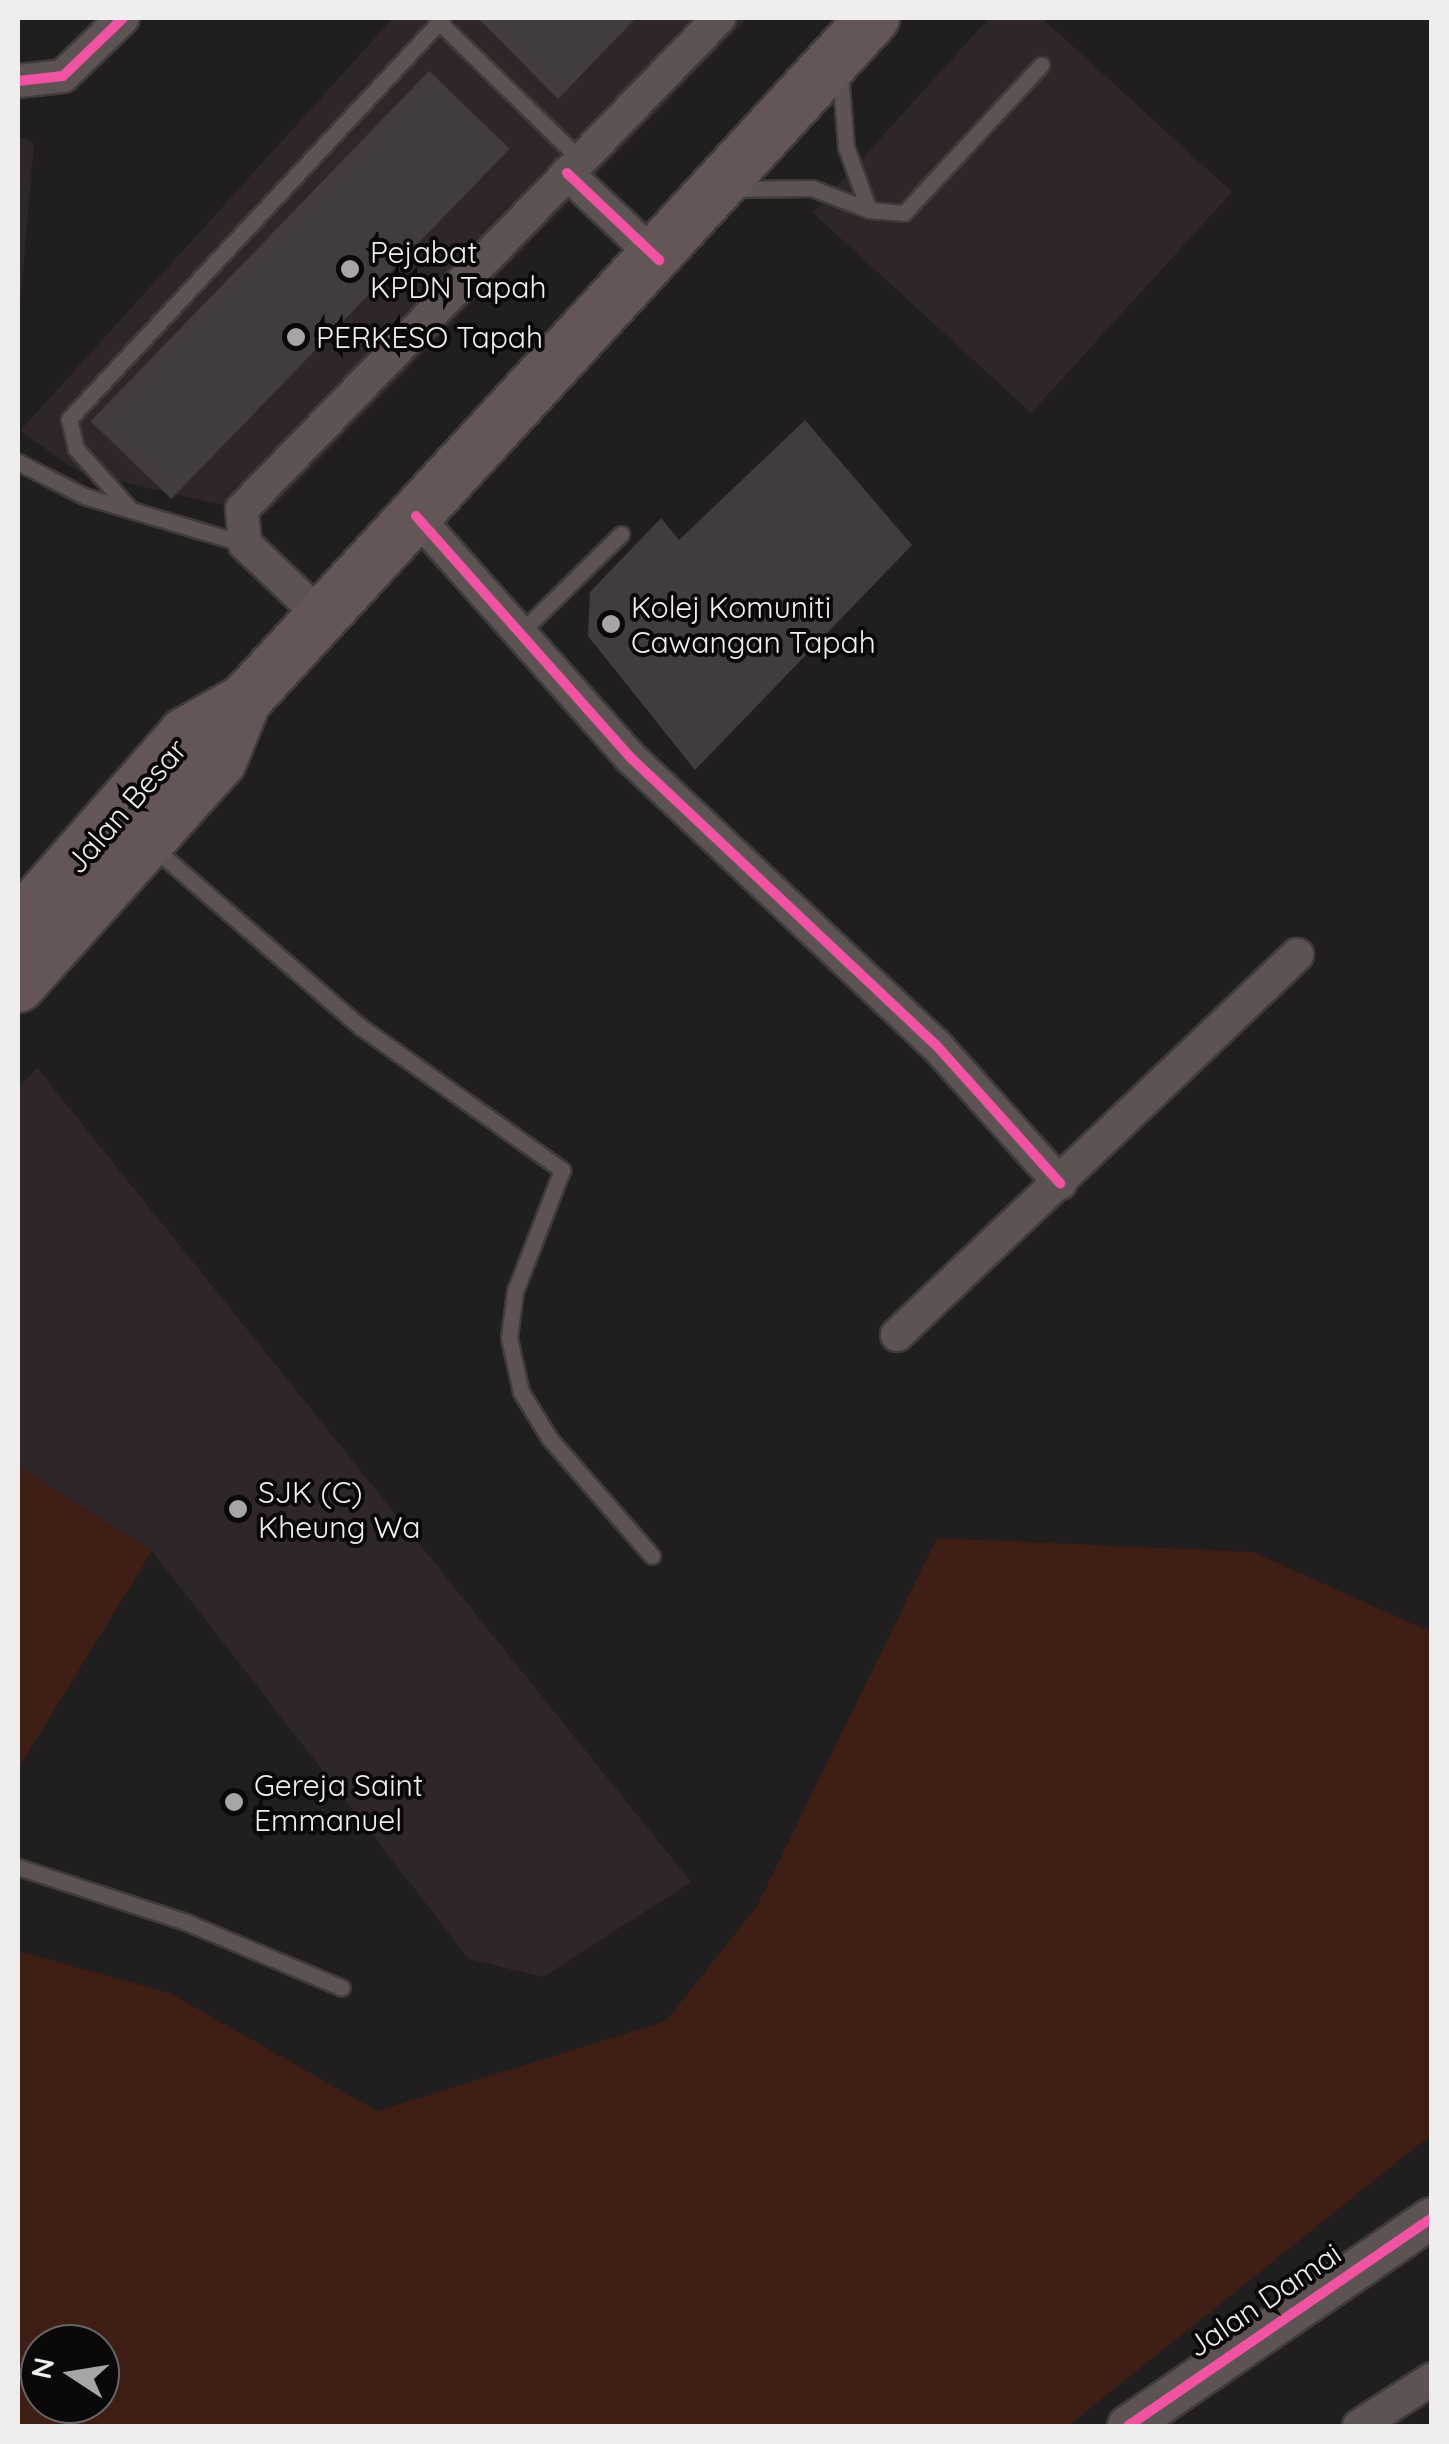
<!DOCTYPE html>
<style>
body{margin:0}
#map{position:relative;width:1449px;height:2444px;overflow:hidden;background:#201e1f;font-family:Quicksand,sans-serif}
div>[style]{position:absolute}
.built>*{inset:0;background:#2f2629}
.green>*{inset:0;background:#3d1d14}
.building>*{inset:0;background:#423c40;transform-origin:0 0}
.roads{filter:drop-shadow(2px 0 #3d3b3c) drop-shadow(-2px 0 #3d3b3c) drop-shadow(0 2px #3d3b3c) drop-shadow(0 -2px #3d3b3c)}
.service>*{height:15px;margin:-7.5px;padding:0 7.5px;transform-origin:7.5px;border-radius:7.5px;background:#5e5353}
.minor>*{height:32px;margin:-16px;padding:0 16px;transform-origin:16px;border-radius:16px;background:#5e5353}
.tertiary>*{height:40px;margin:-20px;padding:0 20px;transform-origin:20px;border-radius:20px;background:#5e5353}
.trunk>*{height:52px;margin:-26px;padding:0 26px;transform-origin:26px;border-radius:26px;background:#645657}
.cycleway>*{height:10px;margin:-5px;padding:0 5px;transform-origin:5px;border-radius:5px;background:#f153a3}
.dots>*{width:28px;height:28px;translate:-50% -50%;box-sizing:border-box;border:5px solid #0a0809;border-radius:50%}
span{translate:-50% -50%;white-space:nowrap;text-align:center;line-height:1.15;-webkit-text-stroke:8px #0a0809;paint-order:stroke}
.poi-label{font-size:30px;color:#efeded}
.left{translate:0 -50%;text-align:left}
.street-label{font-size:30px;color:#efeded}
.frame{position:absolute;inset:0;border:20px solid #efeded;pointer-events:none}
.north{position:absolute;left:20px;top:2324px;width:100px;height:100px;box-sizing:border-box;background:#0a0809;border:2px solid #666464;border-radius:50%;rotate:282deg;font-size:28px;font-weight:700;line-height:40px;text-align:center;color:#efeded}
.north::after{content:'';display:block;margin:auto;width:35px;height:45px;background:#a7a5a5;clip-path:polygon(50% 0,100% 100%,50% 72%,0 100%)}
</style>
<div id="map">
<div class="built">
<i style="clip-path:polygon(393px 18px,748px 18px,266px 515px,79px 472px,20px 431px)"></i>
<i style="clip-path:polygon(989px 18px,1042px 18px,1232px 192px,1031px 413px,813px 213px)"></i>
<i style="clip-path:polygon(18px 136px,34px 143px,18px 328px)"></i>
<i style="clip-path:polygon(37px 1068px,691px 1882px,543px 1977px,469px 1959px,152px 1551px,18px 1466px,18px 1088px)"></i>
</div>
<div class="green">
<i style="clip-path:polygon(18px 1466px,152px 1551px,18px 1769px)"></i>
<i style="clip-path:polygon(evenodd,937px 1538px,1253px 1552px,1431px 1632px,1431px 2135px,1068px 2426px,18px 2426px,18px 1951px,170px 1993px,377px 2111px,666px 2021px,757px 1906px,937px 1538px,40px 2344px,100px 2344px,100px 2404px,40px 2404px,40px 2344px)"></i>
</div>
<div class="building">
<i style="clip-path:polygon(478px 18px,636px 18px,558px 99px)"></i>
<i style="left:429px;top:71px;width:112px;height:487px;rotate:44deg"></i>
<i style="clip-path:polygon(805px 420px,912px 545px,695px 770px,588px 636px,590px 592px,661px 518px,679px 540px)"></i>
</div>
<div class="roads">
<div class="service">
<i style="left:439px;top:22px;width:198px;rotate:44.2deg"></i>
<i style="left:735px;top:189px;width:77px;rotate:-0.7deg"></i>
<i style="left:812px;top:188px;width:61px;rotate:21.1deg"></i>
<i style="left:869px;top:210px;width:67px;rotate:-110.1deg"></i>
<i style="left:846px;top:147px;width:77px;rotate:-94.5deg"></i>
<i style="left:869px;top:210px;width:35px;rotate:5deg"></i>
<i style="left:904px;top:213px;width:202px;rotate:-47.2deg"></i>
<i style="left:18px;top:462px;width:74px;rotate:27.3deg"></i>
<i style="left:84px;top:496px;width:168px;rotate:16.6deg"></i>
<i style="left:131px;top:510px;width:82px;rotate:-132deg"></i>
<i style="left:76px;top:449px;width:31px;rotate:-103deg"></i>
<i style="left:69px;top:419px;width:548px;rotate:-47deg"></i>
<i style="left:519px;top:634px;width:143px;rotate:-44.4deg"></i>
<i style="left:154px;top:848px;width:274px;rotate:40.9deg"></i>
<i style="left:361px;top:1027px;width:247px;rotate:35.4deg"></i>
<i style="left:562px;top:1170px;width:130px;rotate:111.2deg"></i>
<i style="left:515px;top:1291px;width:47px;rotate:97.3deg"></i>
<i style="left:509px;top:1338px;width:55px;rotate:77.5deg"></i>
<i style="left:521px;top:1392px;width:55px;rotate:58.3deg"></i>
<i style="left:550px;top:1439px;width:155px;rotate:48.9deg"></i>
<i style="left:18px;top:1867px;width:177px;rotate:18.1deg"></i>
<i style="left:186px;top:1922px;width:169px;rotate:22.9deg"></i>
</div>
<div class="minor">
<i style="left:18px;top:81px;width:45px;rotate:-6.3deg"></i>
<i style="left:63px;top:76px;width:83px;rotate:-44deg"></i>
<i style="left:567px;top:173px;width:127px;rotate:43.4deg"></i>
<i style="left:416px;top:516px;width:322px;rotate:48.4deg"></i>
<i style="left:630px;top:757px;width:420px;rotate:43.3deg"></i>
<i style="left:936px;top:1045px;width:186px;rotate:48.1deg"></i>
<i style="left:324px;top:619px;width:109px;rotate:-136.5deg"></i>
<i style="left:245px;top:544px;width:35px;rotate:-95deg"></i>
<i style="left:242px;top:509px;width:685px;rotate:-45.83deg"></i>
<i style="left:897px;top:1335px;width:552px;rotate:-43.53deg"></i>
<i style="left:1359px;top:2426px;width:87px;rotate:-32.8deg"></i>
</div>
<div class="tertiary">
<i style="left:1128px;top:2426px;width:368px;rotate:-34.4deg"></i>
</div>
<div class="trunk">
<i style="left:18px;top:925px;width:254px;rotate:-48.8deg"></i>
<i style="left:185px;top:734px;width:69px;rotate:-29.5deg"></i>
<i style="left:18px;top:986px;width:302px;rotate:-48.1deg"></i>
<i style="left:220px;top:761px;width:66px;rotate:-67.7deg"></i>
<i style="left:245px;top:700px;width:927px;rotate:-47.36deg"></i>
</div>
</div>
<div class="cycleway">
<i style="left:18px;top:81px;width:45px;rotate:-6.3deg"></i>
<i style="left:63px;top:76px;width:83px;rotate:-44deg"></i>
<i style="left:567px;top:173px;width:127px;rotate:43.4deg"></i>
<i style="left:416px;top:516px;width:322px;rotate:48.4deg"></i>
<i style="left:630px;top:757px;width:420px;rotate:43.3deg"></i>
<i style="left:936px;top:1045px;width:186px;rotate:48.1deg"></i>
<i style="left:1128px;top:2426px;width:368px;rotate:-34.4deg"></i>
</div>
<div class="dots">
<i style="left:350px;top:269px;background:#a7a5a5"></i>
<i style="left:296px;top:337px;background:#a7a5a5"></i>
<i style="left:611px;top:624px;background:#a7a5a5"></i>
<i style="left:238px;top:1509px;background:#a7a5a5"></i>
<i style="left:234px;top:1802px;background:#a7a5a5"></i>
</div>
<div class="poi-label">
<span class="left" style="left:370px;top:269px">Pejabat<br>KPDN Tapah</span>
<span class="left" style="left:316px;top:337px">PERKESO Tapah</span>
<span class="left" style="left:631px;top:624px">Kolej Komuniti<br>Cawangan Tapah</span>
<span class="left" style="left:258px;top:1509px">SJK (C)<br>Kheung Wa</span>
<span class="left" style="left:254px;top:1802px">Gereja Saint<br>Emmanuel</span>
</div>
<div class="street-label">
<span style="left:126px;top:806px;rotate:-49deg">Jalan Besar</span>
<span style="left:1264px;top:2300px;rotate:-34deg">Jalan Damai</span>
</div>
<div class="frame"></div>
<div class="north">N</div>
</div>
